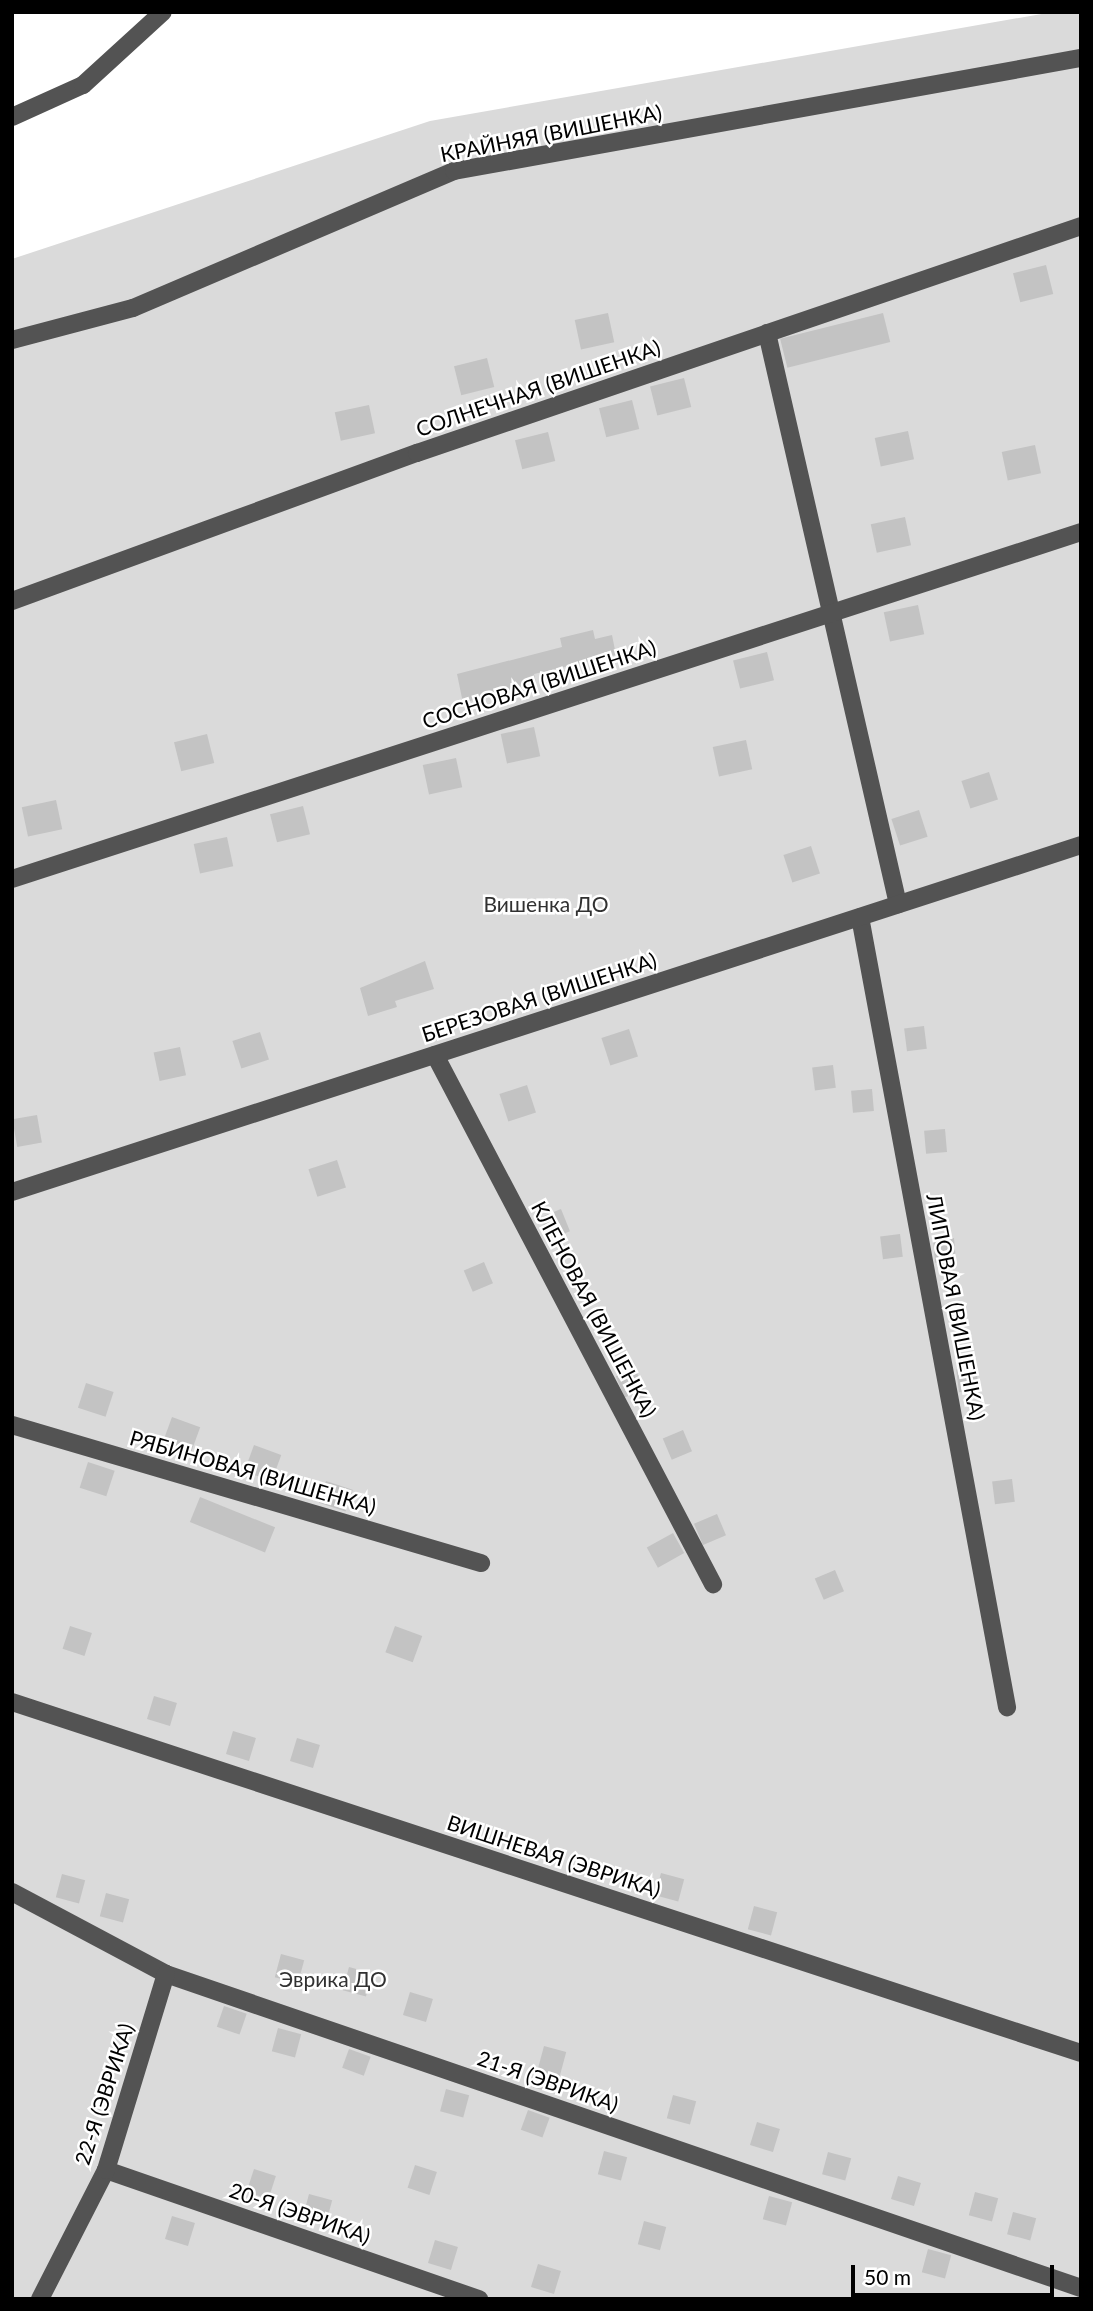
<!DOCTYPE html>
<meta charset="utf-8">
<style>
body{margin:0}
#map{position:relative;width:1093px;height:2311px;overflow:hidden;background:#fff;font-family:Lato,sans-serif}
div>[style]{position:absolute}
.green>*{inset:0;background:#dadada}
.building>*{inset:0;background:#c3c3c3;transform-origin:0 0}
.minor>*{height:18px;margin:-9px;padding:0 9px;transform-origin:9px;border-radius:9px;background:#535353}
span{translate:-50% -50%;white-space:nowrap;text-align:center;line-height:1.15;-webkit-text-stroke:5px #fff;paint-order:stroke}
.street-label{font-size:21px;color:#000}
.park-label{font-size:21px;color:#313131}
.frame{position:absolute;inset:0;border:14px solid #000;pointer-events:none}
.scale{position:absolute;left:851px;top:2265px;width:203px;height:32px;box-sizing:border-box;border:4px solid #000;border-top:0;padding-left:9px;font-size:21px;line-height:24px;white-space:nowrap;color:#000;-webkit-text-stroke:5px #fff;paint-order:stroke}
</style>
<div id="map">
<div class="green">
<i style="clip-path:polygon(1053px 12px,1081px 12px,1081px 2299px,12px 2299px,12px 259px,430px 121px)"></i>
</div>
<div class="building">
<i style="left:1046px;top:265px;width:30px;height:34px;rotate:76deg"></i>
<i style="left:608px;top:313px;width:30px;height:34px;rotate:78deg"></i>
<i style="left:883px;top:313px;width:30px;height:106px;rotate:76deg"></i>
<i style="left:487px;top:358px;width:30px;height:34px;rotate:76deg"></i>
<i style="left:684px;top:378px;width:30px;height:35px;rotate:76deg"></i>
<i style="left:632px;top:400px;width:30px;height:34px;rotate:76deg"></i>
<i style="left:369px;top:405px;width:29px;height:35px;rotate:78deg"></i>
<i style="left:908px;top:431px;width:29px;height:34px;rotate:78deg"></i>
<i style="left:548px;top:432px;width:30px;height:34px;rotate:76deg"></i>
<i style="left:1035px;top:445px;width:29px;height:34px;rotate:78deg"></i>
<i style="left:905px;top:517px;width:29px;height:35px;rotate:78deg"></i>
<i style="left:918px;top:605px;width:30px;height:35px;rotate:78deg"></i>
<i style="clip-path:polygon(593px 630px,595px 639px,612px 635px,616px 655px,534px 674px,536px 682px,463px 703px,457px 674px,562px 647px,560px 638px)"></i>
<i style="left:767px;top:652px;width:29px;height:35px;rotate:76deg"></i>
<i style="left:534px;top:727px;width:30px;height:34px;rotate:78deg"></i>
<i style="left:207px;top:734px;width:30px;height:34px;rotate:76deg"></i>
<i style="left:746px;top:740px;width:30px;height:34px;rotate:78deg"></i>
<i style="left:456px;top:758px;width:30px;height:34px;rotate:78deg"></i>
<i style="left:989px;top:772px;width:29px;height:29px;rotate:72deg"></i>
<i style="left:56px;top:800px;width:30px;height:35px;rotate:78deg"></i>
<i style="left:303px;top:806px;width:29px;height:34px;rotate:76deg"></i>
<i style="left:919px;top:810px;width:28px;height:29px;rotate:72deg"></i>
<i style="left:227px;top:837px;width:30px;height:34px;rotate:78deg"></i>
<i style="left:811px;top:846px;width:29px;height:29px;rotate:72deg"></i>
<i style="clip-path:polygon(425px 961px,434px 989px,395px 1001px,397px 1007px,368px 1016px,360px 988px)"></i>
<i style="left:924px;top:1026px;width:23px;height:20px;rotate:83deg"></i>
<i style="left:629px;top:1029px;width:29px;height:29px;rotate:72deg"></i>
<i style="left:260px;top:1032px;width:29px;height:29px;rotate:72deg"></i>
<i style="left:180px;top:1047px;width:29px;height:27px;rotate:78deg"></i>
<i style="left:833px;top:1065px;width:23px;height:21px;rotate:83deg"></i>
<i style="left:527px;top:1085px;width:29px;height:29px;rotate:72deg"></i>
<i style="left:872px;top:1089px;width:22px;height:21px;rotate:85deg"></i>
<i style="left:37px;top:1115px;width:28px;height:25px;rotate:80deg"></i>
<i style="left:945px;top:1129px;width:23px;height:21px;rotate:85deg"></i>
<i style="left:337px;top:1160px;width:29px;height:30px;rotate:72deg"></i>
<i style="left:561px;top:1209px;width:24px;height:22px;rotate:68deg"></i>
<i style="left:900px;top:1234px;width:23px;height:20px;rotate:83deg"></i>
<i style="left:954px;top:1238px;width:23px;height:21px;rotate:85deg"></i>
<i style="left:484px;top:1262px;width:23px;height:22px;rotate:67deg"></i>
<i style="left:976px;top:1367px;width:23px;height:20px;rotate:83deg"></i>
<i style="left:635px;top:1368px;width:23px;height:21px;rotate:67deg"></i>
<i style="left:86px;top:1383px;width:29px;height:26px;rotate:18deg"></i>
<i style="left:172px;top:1417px;width:30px;height:28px;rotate:20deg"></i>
<i style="left:683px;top:1430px;width:23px;height:22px;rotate:67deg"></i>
<i style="left:254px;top:1445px;width:29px;height:28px;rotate:20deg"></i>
<i style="left:88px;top:1462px;width:28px;height:27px;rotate:18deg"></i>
<i style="left:1012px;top:1479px;width:23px;height:20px;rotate:83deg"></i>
<i style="left:326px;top:1481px;width:28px;height:23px;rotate:18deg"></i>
<i style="left:200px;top:1497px;width:81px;height:27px;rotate:22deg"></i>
<i style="left:717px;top:1514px;width:23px;height:25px;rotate:67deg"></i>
<i style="left:673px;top:1533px;width:23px;height:30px;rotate:61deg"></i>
<i style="left:835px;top:1570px;width:23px;height:22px;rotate:67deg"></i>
<i style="left:70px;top:1626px;width:23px;height:24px;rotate:18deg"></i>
<i style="left:395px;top:1626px;width:29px;height:28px;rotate:20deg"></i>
<i style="left:154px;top:1696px;width:24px;height:24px;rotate:17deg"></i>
<i style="left:233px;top:1731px;width:24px;height:24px;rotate:17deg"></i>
<i style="left:297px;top:1738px;width:24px;height:24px;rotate:17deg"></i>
<i style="left:661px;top:1873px;width:24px;height:23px;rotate:15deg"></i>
<i style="left:62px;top:1874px;width:24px;height:24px;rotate:15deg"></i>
<i style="left:106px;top:1893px;width:24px;height:24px;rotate:15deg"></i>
<i style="left:754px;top:1906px;width:24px;height:24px;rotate:15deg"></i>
<i style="left:281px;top:1954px;width:24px;height:24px;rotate:15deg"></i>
<i style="left:349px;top:1967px;width:24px;height:24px;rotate:15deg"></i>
<i style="left:410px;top:1992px;width:24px;height:24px;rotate:17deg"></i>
<i style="left:224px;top:2006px;width:24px;height:22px;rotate:19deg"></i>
<i style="left:278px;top:2028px;width:24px;height:24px;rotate:15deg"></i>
<i style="left:544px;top:2046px;width:23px;height:43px;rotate:15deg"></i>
<i style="left:349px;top:2049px;width:23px;height:20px;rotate:20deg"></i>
<i style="left:446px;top:2089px;width:24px;height:23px;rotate:15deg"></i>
<i style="left:673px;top:2095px;width:24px;height:24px;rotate:15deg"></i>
<i style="left:528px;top:2110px;width:23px;height:21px;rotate:20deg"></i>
<i style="left:757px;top:2122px;width:24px;height:24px;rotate:17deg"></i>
<i style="left:604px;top:2151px;width:24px;height:24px;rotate:15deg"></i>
<i style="left:828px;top:2152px;width:24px;height:23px;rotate:15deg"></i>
<i style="left:415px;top:2165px;width:23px;height:24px;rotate:18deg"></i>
<i style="left:254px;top:2169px;width:23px;height:24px;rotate:18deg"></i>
<i style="left:898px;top:2176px;width:24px;height:24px;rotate:17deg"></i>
<i style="left:975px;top:2192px;width:24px;height:24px;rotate:15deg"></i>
<i style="left:309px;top:2194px;width:24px;height:23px;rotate:15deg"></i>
<i style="left:769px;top:2196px;width:24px;height:24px;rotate:15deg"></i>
<i style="left:1013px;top:2212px;width:24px;height:23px;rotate:15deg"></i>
<i style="left:172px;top:2216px;width:24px;height:24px;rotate:17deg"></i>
<i style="left:644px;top:2221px;width:23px;height:24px;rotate:15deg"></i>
<i style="left:435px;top:2240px;width:24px;height:24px;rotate:17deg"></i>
<i style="left:928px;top:2249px;width:24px;height:24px;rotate:15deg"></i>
<i style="left:538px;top:2264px;width:24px;height:24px;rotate:17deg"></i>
</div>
<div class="minor">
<i style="left:12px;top:117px;width:78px;rotate:-24.3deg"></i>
<i style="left:83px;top:85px;width:108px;rotate:-42.4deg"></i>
<i style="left:767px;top:333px;width:586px;rotate:77.08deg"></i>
<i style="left:12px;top:340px;width:125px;rotate:-14.8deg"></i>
<i style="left:133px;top:308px;width:349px;rotate:-23.1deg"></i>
<i style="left:454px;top:171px;width:637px;rotate:-10.22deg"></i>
<i style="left:12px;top:601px;width:431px;rotate:-20.1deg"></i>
<i style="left:417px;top:453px;width:702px;rotate:-18.87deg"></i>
<i style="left:12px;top:879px;width:1124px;rotate:-17.98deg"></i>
<i style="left:860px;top:917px;width:804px;rotate:79.46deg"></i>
<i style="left:435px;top:1055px;width:598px;rotate:62.28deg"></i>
<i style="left:12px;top:1192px;width:1124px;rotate:-17.98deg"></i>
<i style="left:12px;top:1425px;width:489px;rotate:16.4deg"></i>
<i style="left:12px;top:1702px;width:1125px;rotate:18.18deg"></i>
<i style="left:12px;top:1892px;width:174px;rotate:28deg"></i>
<i style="left:166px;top:1974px;width:967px;rotate:18.94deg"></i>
<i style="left:106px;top:2170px;width:395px;rotate:19.1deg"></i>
<i style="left:40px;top:2299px;width:145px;rotate:-62.9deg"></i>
<i style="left:106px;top:2170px;width:205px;rotate:-73deg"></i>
</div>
<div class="street-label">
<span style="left:551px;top:133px;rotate:-11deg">КРАЙНЯЯ (ВИШЕНКА)</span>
<span style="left:538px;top:388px;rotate:-19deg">СОЛНЕЧНАЯ (ВИШЕНКА)</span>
<span style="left:539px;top:684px;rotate:-18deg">СОСНОВАЯ (ВИШЕНКА)</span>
<span style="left:539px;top:997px;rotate:-18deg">БЕРЕЗОВАЯ (ВИШЕНКА)</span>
<span style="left:956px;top:1307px;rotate:79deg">ЛИПОВАЯ (ВИШЕНКА)</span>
<span style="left:594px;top:1309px;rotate:62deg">КЛЕНОВАЯ (ВИШЕНКА)</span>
<span style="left:253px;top:1472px;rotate:16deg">РЯБИНОВАЯ (ВИШЕНКА)</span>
<span style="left:554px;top:1856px;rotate:18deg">ВИШНЕВАЯ (ЭВРИКА)</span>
<span style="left:548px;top:2081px;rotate:19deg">21-Я (ЭВРИКА)</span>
<span style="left:104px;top:2094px;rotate:-72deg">22-Я (ЭВРИКА)</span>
<span style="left:300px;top:2213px;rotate:19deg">20-Я (ЭВРИКА)</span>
</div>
<div class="park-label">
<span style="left:546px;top:904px">Вишенка ДО</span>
<span style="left:333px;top:1979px">Эврика ДО</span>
</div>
<div class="frame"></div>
<div class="scale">50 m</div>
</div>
